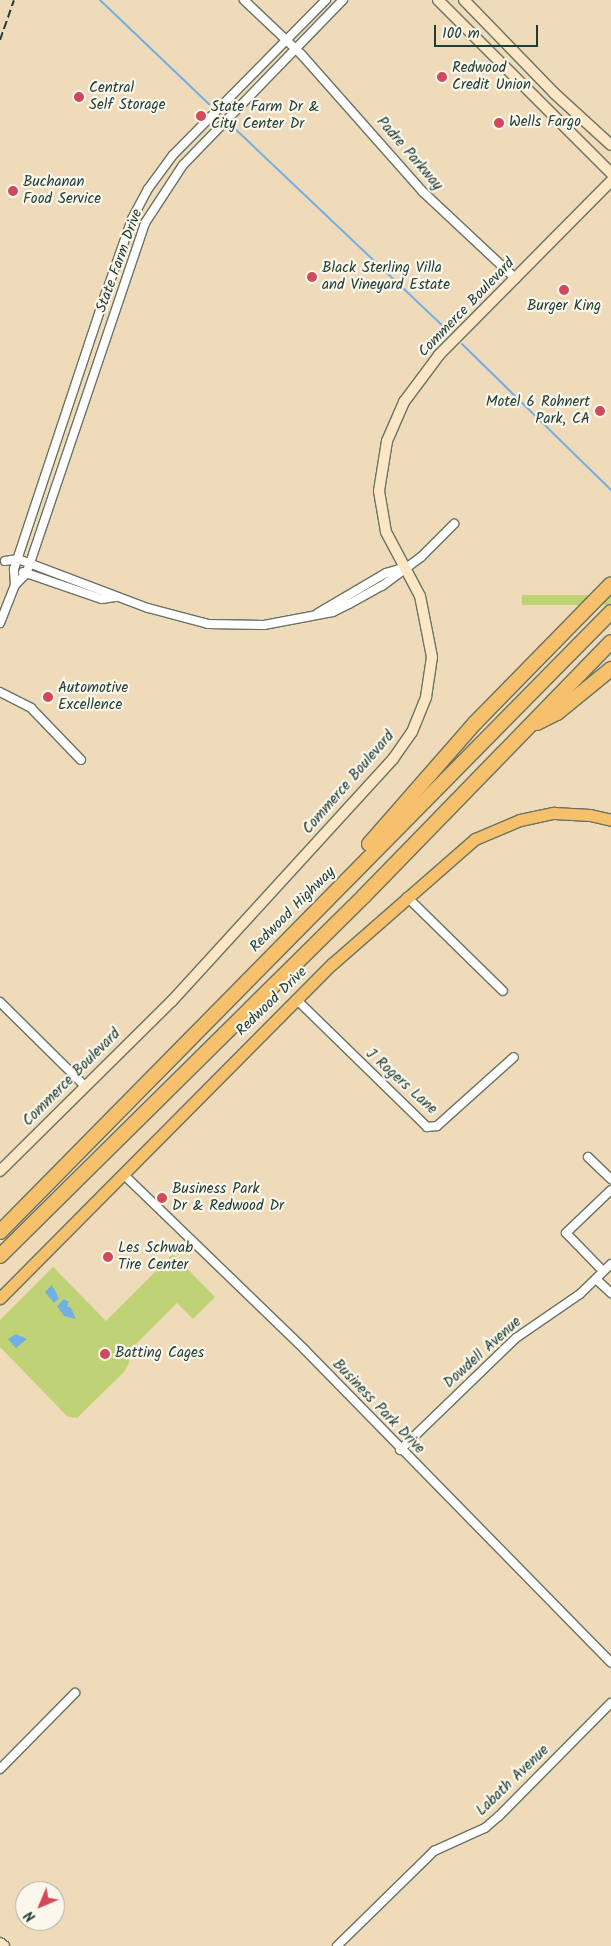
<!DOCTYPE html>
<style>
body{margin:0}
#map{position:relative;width:611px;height:1946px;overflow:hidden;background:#efdbba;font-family:Kalam,sans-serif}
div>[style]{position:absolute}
.green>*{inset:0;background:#bfd275;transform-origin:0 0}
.water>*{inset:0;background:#72afe4}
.stream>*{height:2px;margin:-1px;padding:0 1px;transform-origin:1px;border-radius:1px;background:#72afe4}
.roads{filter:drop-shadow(1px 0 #687463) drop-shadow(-1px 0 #687463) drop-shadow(0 1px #687463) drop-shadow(0 -1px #687463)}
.street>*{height:8px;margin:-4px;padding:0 4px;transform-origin:4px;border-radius:4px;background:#fff}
.secondary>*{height:10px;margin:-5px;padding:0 5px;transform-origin:5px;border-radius:5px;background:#fce6c4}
.primary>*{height:11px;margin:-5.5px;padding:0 5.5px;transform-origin:5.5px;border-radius:5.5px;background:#f7c06c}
.highway>*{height:14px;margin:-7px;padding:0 7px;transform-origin:7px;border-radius:7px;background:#f7c06c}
.rail>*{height:2px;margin-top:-1px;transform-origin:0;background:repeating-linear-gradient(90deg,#1f3d34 0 8px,transparent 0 12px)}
.dots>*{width:14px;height:14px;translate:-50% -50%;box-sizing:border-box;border:2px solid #fbf7ec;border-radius:50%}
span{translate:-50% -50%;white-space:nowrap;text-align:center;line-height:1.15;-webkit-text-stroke:4.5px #fbf7ec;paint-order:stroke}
.poi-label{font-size:15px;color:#1f3d34}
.left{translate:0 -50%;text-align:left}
.right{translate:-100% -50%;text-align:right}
.street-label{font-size:15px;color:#1f3d34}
.north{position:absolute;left:15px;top:1881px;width:50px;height:50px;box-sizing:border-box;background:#fbf7ec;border:1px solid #a3ada2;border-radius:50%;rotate:225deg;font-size:14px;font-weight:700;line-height:20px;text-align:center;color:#1f3d34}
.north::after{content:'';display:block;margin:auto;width:18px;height:22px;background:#d1495b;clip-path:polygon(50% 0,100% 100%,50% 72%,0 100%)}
.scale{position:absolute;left:434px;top:25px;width:104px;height:22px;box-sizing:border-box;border:2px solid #1f3d34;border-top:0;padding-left:6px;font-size:15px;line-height:18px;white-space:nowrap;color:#1f3d34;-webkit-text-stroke:4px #fbf7ec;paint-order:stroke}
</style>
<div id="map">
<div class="green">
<i style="left:611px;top:595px;width:10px;height:89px;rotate:90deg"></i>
<i style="clip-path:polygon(173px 1254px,215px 1297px,193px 1319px,177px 1303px,129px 1351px,129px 1363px,124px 1372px,77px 1418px,68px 1417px,0 1347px,0 1320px,53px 1267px,106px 1321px)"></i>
</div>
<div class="water">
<i style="clip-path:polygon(52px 1285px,59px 1298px,54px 1303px,45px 1292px)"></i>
<i style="clip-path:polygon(64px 1299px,69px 1302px,67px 1306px,71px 1308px,76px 1319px,64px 1316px,57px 1306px)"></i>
<i style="clip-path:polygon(16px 1334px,27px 1339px,16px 1348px,8px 1339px)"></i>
</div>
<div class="stream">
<i style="left:100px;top:0;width:151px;rotate:43.7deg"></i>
<i style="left:231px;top:125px;width:299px;rotate:43.5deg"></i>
<i style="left:462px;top:344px;width:209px;rotate:44.4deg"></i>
</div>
<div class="roads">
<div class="street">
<i style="left:244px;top:0;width:79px;rotate:43.5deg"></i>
<i style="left:301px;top:54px;width:184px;rotate:48.5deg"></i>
<i style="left:423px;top:192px;width:127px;rotate:43.1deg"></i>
<i style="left:5px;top:561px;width:13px;rotate:-9deg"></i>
<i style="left:18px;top:559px;width:139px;rotate:20.7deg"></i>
<i style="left:148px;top:608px;width:62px;rotate:14.9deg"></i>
<i style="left:208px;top:624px;width:56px;rotate:1deg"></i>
<i style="left:264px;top:625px;width:70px;rotate:-10.7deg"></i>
<i style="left:333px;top:612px;width:18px;rotate:-27deg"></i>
<i style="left:349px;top:604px;width:38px;rotate:-29deg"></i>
<i style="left:382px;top:586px;width:49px;rotate:-36.6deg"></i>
<i style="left:421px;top:557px;width:47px;rotate:-45deg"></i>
<i style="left:23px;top:572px;width:83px;rotate:18.9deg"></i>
<i style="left:102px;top:599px;width:15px;rotate:-8deg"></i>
<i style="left:15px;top:585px;width:16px;rotate:-45deg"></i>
<i style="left:26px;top:574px;width:12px;rotate:-70deg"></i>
<i style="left:30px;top:563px;width:359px;rotate:-71.3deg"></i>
<i style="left:145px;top:223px;width:69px;rotate:-56.8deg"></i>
<i style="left:183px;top:165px;width:230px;rotate:-45.9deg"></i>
<i style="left:318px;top:613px;width:79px;rotate:-30.5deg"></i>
<i style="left:386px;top:573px;width:17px;rotate:-17deg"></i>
<i style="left:0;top:623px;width:41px;rotate:-68.5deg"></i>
<i style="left:15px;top:585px;width:16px;rotate:-94deg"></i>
<i style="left:14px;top:569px;width:291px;rotate:-71.6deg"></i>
<i style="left:106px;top:293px;width:78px;rotate:-70.6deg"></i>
<i style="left:132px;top:219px;width:34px;rotate:-62deg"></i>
<i style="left:148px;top:189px;width:42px;rotate:-53.7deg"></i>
<i style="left:173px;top:155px;width:218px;rotate:-45.4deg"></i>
<i style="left:0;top:692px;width:35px;rotate:27deg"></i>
<i style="left:31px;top:708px;width:72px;rotate:46.1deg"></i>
<i style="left:407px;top:897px;width:134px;rotate:44.4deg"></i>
<i style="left:297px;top:1000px;width:182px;rotate:44.3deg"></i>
<i style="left:427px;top:1127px;width:10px;rotate:-6deg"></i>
<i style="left:437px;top:1126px;width:103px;rotate:-41.9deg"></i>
<i style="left:0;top:1002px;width:120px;rotate:44.7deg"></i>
<i style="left:588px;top:1157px;width:32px;rotate:44deg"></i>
<i style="left:123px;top:1174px;width:252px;rotate:44deg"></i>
<i style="left:304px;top:1349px;width:439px;rotate:45.6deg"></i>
<i style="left:603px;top:1271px;width:53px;rotate:-134.2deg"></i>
<i style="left:566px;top:1233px;width:62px;rotate:-43.7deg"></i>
<i style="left:596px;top:1279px;width:21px;rotate:43deg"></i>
<i style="left:400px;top:1450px;width:161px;rotate:-44deg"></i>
<i style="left:516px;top:1338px;width:78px;rotate:-34.5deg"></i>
<i style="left:580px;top:1294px;width:43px;rotate:-44.1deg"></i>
<i style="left:0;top:1769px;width:107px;rotate:-45.4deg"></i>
<i style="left:337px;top:1946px;width:136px;rotate:-44.4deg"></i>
<i style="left:434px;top:1851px;width:56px;rotate:-24.3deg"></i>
<i style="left:485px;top:1828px;width:18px;rotate:-41deg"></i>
<i style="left:499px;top:1816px;width:159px;rotate:-45.3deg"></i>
</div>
<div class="secondary">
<i style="left:438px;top:0;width:245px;rotate:45deg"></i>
<i style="left:464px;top:0;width:129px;rotate:45.9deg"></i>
<i style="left:554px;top:93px;width:77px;rotate:42.4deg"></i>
<i style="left:0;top:1171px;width:242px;rotate:-44.7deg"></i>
<i style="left:172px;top:1001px;width:328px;rotate:-47.6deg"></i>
<i style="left:393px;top:759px;width:33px;rotate:-55deg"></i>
<i style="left:412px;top:732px;width:38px;rotate:-68deg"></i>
<i style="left:426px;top:697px;width:40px;rotate:-81.5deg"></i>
<i style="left:432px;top:657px;width:62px;rotate:-101.1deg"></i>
<i style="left:420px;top:596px;width:72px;rotate:-118deg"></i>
<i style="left:386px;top:532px;width:42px;rotate:-99.7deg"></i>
<i style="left:379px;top:491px;width:51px;rotate:-80.9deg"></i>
<i style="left:387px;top:441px;width:43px;rotate:-66.4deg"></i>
<i style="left:404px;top:402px;width:59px;rotate:-53.3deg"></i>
<i style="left:439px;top:355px;width:245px;rotate:-45.3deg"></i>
<i style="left:0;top:1943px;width:5px;rotate:37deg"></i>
</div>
<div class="primary">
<i style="left:0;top:1298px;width:471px;rotate:-45.2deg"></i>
<i style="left:332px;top:964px;width:190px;rotate:-41.2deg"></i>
<i style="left:475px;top:839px;width:49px;rotate:-22.9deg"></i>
<i style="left:520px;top:820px;width:35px;rotate:-12deg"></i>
<i style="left:554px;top:813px;width:36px;rotate:3deg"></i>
<i style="left:590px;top:815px;width:22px;rotate:13deg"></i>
</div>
<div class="highway">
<i style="left:537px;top:723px;width:22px;rotate:-27deg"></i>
<i style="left:557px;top:713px;width:70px;rotate:-39.2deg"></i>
<i style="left:369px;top:844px;width:161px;rotate:-48.8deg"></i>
<i style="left:475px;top:723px;width:194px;rotate:-45.6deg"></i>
<i style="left:0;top:1232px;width:870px;rotate:-45.42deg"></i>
<i style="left:0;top:1256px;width:512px;rotate:-44.68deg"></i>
<i style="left:364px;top:896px;width:354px;rotate:-45.8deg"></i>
</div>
</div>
<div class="rail">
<i style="left:0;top:40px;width:42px;rotate:-70.7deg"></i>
</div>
<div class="dots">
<i style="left:442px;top:77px;background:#d1495b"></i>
<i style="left:79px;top:97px;background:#d1495b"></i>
<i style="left:201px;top:116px;background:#d1495b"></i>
<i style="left:499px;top:123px;background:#d1495b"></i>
<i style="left:13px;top:191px;background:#d1495b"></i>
<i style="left:312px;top:277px;background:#d1495b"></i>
<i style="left:564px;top:290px;background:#d1495b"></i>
<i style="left:600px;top:411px;background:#d1495b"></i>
<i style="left:48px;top:697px;background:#d1495b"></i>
<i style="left:162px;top:1198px;background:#d1495b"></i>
<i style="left:108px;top:1257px;background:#d1495b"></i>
<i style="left:105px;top:1354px;background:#d1495b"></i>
</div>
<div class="poi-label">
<span class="left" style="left:452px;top:77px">Redwood<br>Credit Union</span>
<span class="left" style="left:89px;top:97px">Central<br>Self Storage</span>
<span class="left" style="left:211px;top:116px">State Farm Dr &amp;<br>City Center Dr</span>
<span class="left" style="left:509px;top:123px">Wells Fargo</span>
<span class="left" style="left:23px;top:191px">Buchanan<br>Food Service</span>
<span class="left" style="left:322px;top:277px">Black Sterling Villa<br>and Vineyard Estate</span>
<span style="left:564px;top:307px">Burger King</span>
<span class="right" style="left:590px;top:411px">Motel 6 Rohnert<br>Park, CA</span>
<span class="left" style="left:58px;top:697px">Automotive<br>Excellence</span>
<span class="left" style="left:172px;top:1198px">Business Park<br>Dr &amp; Redwood Dr</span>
<span class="left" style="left:118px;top:1257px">Les Schwab<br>Tire Center</span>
<span class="left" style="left:115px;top:1354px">Batting Cages</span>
</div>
<div class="street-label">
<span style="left:409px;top:154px;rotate:49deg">Padre Parkway</span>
<span style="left:120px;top:261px;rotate:-70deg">State Farm Drive</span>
<span style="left:467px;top:308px;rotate:-46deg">Commerce Boulevard</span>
<span style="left:349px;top:783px;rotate:-49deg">Commerce Boulevard</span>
<span style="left:293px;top:910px;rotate:-45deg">Redwood Highway</span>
<span style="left:272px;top:1002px;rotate:-44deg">Redwood Drive</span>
<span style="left:72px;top:1078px;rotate:-45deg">Commerce Boulevard</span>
<span style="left:401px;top:1082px;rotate:42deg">J Rogers Lane</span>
<span style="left:483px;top:1353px;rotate:-42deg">Dowdell Avenue</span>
<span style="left:378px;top:1407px;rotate:46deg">Business Park Drive</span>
<span style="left:513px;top:1781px;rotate:-44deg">Labath Avenue</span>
</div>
<div class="north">N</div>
<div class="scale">100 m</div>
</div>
